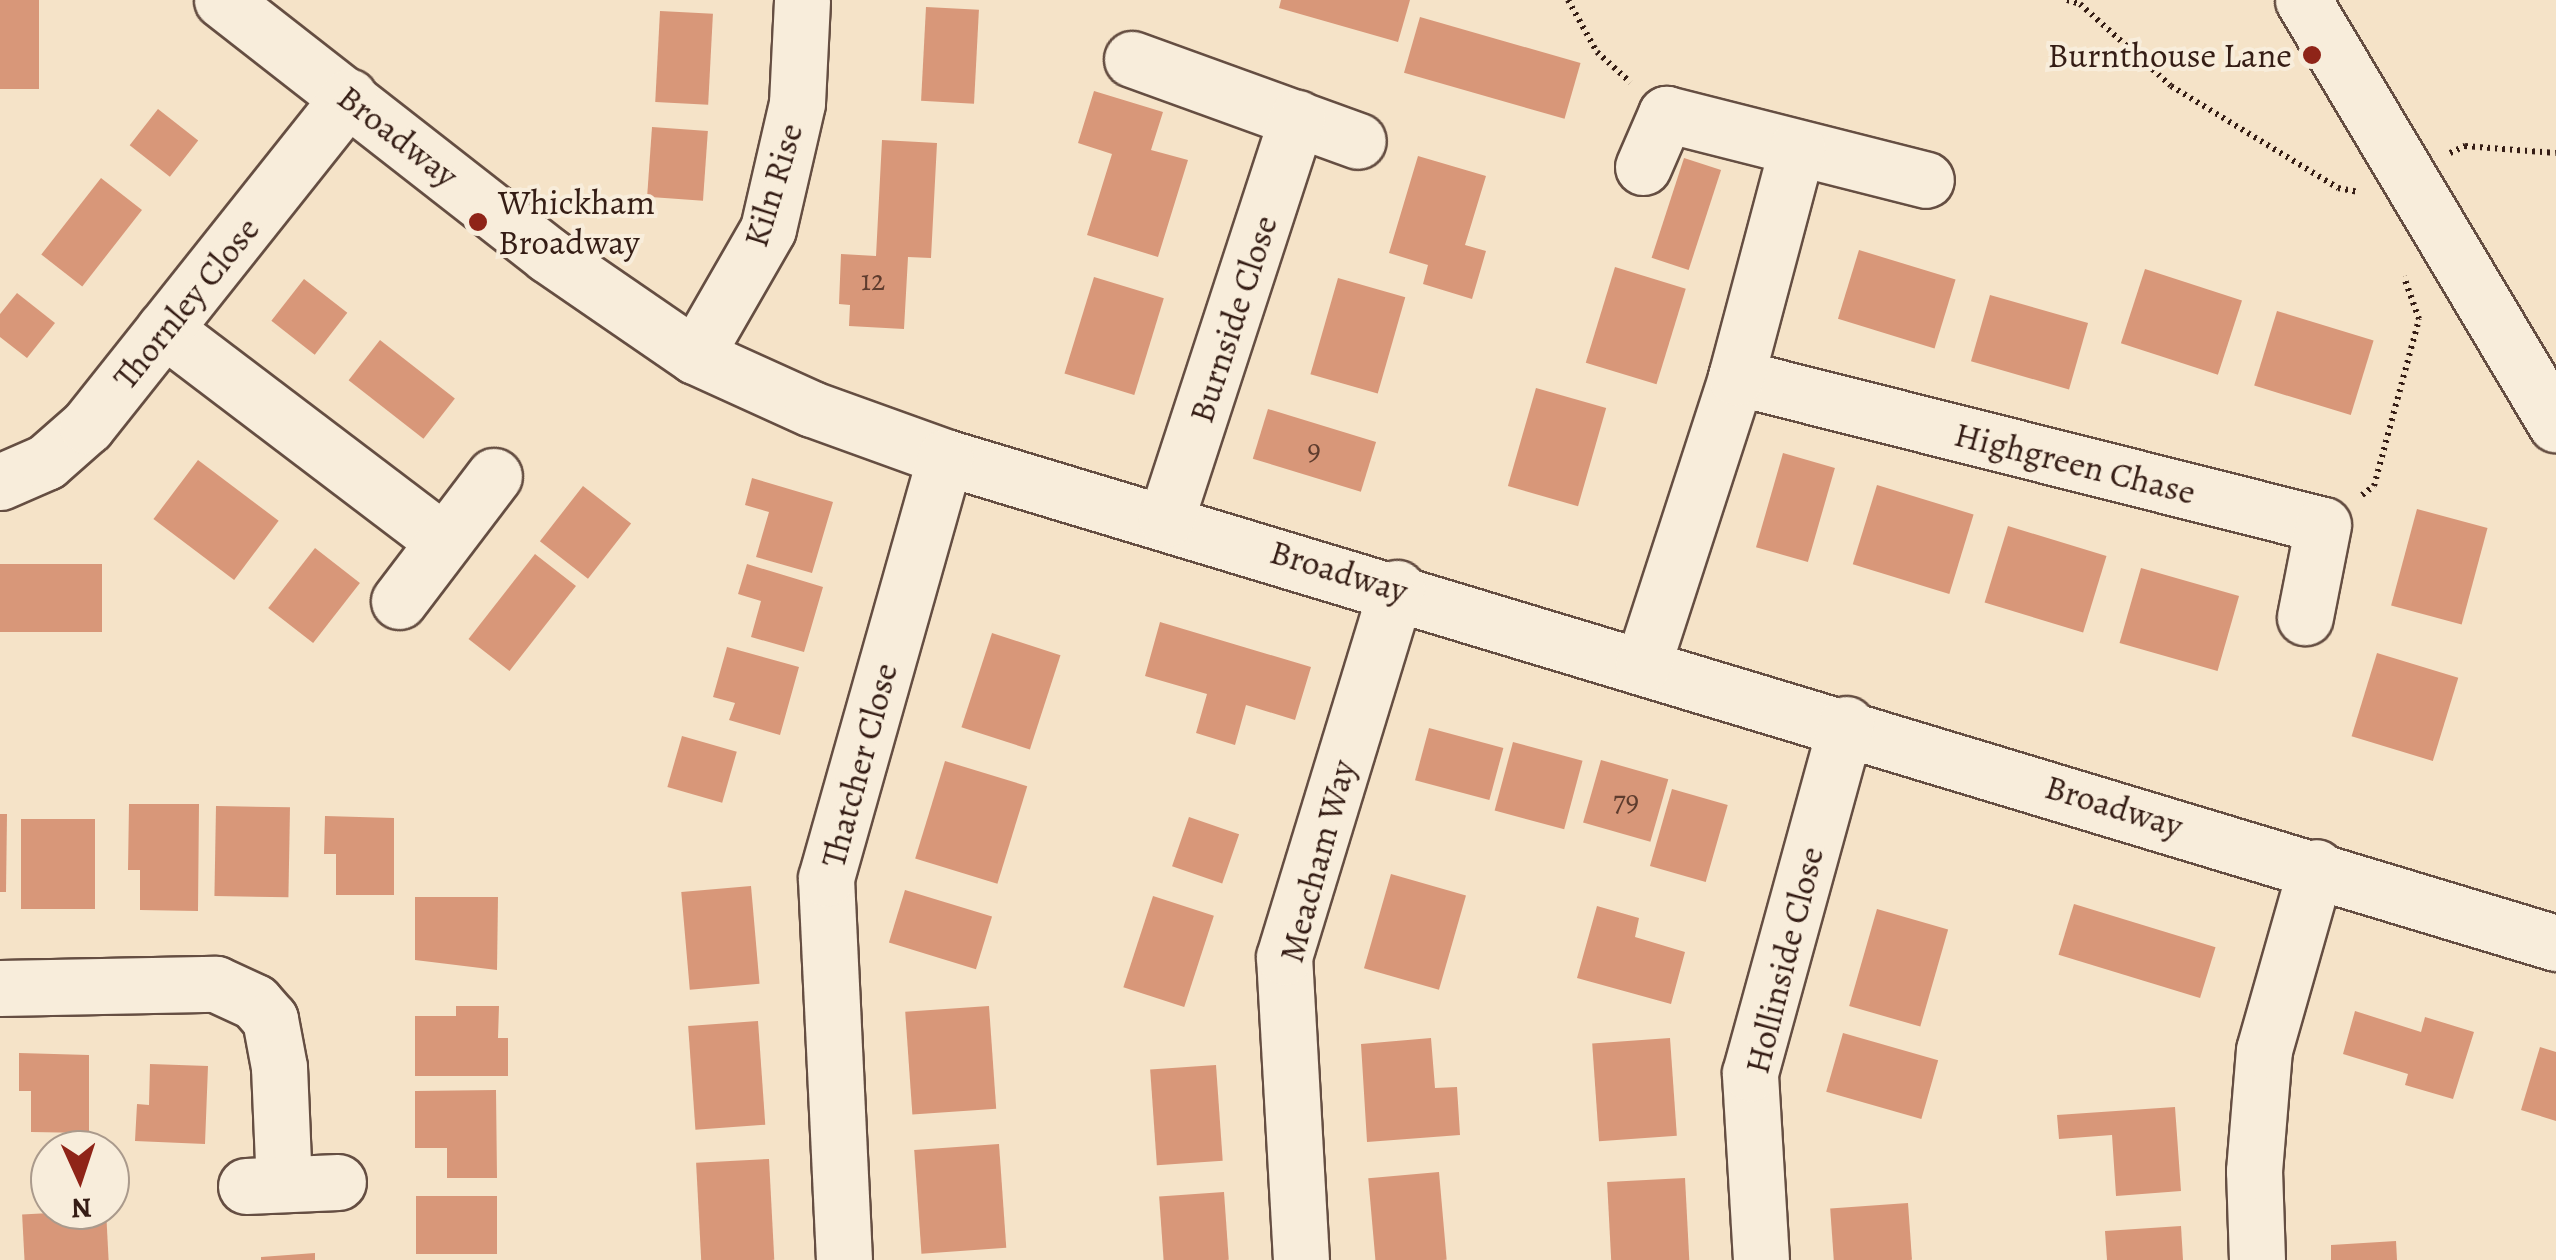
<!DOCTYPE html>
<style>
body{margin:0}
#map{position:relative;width:2556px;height:1260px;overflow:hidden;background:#f5e3c8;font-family:Alegreya,serif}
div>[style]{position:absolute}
.building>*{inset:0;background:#d89779;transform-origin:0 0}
.path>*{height:6px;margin-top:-3px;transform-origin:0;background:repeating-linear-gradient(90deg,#351d15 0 2.5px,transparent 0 7.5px)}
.roads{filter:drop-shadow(2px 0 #654e42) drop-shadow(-2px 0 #654e42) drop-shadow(0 2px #654e42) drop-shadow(0 -2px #654e42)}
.minor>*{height:55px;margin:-27.5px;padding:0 27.5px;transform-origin:27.5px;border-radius:27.5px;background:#f8eddb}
.dots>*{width:28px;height:28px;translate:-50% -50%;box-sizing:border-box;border:5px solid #f8eddb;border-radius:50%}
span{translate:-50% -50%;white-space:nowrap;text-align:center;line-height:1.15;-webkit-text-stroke:8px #f8eddb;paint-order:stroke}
.number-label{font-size:30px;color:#5e3c2e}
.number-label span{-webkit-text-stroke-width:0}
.poi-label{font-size:35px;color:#351d15}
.right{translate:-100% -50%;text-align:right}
.left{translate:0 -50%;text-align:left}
.street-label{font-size:35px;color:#351d15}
.north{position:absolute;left:30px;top:1130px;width:100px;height:100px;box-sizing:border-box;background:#f8eddb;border:2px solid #aa9a8c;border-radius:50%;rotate:177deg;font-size:28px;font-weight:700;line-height:40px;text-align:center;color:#351d15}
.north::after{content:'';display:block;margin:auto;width:35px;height:45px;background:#8f2418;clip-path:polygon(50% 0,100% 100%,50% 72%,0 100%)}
</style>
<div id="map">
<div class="building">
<i style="left:0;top:0;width:39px;height:89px"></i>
<i style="clip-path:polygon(1281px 0,1410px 0,1398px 42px,1279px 8px)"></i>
<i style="left:926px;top:7px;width:53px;height:94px;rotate:3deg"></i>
<i style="left:660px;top:11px;width:53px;height:91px;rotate:3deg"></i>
<i style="left:1420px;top:17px;width:167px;height:58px;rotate:16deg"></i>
<i style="clip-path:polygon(1094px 91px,1163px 112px,1151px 150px,1188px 160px,1158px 257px,1087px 235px,1112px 154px,1078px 143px)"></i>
<i style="left:158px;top:109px;width:51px;height:46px;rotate:38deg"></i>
<i style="left:652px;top:127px;width:56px;height:70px;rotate:4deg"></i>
<i style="clip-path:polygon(882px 140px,937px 143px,931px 258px,908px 257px,904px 329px,849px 326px,850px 305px,839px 304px,841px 254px,876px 256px)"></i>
<i style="clip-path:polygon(1418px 156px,1486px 176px,1465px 245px,1486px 251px,1472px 299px,1423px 284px,1428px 265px,1389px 253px)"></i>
<i style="left:1684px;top:158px;width:39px;height:105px;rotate:18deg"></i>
<i style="left:101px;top:178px;width:52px;height:97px;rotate:38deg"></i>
<i style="left:1859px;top:250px;width:101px;height:72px;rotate:17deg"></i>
<i style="left:1615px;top:267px;width:74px;height:100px;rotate:17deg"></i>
<i style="left:2145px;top:269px;width:102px;height:78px;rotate:18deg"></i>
<i style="left:1094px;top:277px;width:73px;height:101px;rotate:17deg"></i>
<i style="left:1338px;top:278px;width:70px;height:100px;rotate:16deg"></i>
<i style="left:304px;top:279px;width:55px;height:53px;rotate:38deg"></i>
<i style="clip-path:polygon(17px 293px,55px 323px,27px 358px,0 337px,0 314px)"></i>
<i style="left:1990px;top:295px;width:102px;height:69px;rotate:16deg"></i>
<i style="left:2277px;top:311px;width:101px;height:78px;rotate:17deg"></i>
<i style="left:380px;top:340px;width:95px;height:51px;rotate:38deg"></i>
<i style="left:1536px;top:388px;width:73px;height:102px;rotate:16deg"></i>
<i style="left:1268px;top:409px;width:113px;height:52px;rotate:17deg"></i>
<i style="left:1783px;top:453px;width:54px;height:98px;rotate:16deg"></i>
<i style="left:198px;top:460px;width:101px;height:74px;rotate:37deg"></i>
<i style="clip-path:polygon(752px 478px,833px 502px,812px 573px,756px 557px,769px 512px,745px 505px)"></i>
<i style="left:1877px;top:485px;width:101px;height:83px;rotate:17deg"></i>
<i style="left:583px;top:486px;width:61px;height:70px;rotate:38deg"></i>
<i style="left:2417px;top:509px;width:73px;height:100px;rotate:15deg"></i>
<i style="left:2008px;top:526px;width:103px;height:80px;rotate:17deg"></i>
<i style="left:315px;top:548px;width:57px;height:76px;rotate:38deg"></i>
<i style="left:535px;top:554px;width:52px;height:108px;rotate:38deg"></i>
<i style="left:0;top:564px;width:102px;height:68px"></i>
<i style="clip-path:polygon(747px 564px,823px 587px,804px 652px,751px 637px,761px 601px,738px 594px)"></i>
<i style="left:2141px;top:568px;width:102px;height:78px;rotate:16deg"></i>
<i style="clip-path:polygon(1160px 622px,1311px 667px,1295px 720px,1246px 705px,1235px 745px,1196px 733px,1207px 694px,1145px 676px)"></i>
<i style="left:992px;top:633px;width:72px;height:99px;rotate:18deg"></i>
<i style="clip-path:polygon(727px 647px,799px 667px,780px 735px,729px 720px,735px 703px,713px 697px)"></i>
<i style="left:2377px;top:653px;width:85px;height:87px;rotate:17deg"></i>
<i style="left:1429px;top:728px;width:77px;height:54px;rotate:15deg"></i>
<i style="left:682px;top:736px;width:57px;height:53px;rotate:16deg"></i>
<i style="left:1513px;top:742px;width:72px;height:71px;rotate:15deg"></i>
<i style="left:1601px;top:760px;width:70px;height:65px;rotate:16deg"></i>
<i style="left:945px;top:761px;width:86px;height:102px;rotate:17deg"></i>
<i style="left:1672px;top:789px;width:58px;height:80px;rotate:16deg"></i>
<i style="clip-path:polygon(129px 804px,199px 804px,198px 911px,140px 910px,140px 870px,128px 870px)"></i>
<i style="left:216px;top:806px;width:74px;height:90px;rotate:1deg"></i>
<i style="clip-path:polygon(0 814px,7px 814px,6px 892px,0 892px)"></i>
<i style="clip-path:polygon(325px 816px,394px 818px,394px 895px,336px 895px,336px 854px,324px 854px)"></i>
<i style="left:1189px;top:817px;width:53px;height:52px;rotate:19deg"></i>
<i style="left:21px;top:819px;width:74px;height:90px"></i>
<i style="left:1391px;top:874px;width:78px;height:98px;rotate:16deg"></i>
<i style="left:751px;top:886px;width:98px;height:70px;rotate:85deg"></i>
<i style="left:905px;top:890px;width:91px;height:55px;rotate:17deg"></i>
<i style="left:1153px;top:896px;width:64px;height:96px;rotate:18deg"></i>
<i style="clip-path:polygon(415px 897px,498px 897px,497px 970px,415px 960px)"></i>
<i style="left:2074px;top:904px;width:148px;height:53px;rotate:17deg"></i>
<i style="clip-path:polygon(1597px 906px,1639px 918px,1635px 937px,1685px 952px,1671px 1004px,1577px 978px)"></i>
<i style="left:1877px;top:909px;width:74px;height:101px;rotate:16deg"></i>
<i style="clip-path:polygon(456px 1006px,499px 1006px,498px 1038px,508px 1038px,508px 1076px,415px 1076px,415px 1016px,456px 1016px)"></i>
<i style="left:989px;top:1006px;width:103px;height:84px;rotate:86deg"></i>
<i style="clip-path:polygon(2355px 1011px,2421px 1032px,2425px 1017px,2474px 1032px,2453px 1099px,2405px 1085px,2408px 1074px,2343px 1054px)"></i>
<i style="left:758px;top:1021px;width:104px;height:70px;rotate:86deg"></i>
<i style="left:1843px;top:1033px;width:99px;height:61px;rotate:16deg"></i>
<i style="clip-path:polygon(1431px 1038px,1435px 1088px,1457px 1087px,1460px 1135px,1367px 1142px,1361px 1044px)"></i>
<i style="left:1670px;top:1038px;width:98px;height:78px;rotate:86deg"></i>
<i style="clip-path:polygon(2540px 1047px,2556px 1052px,2556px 1121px,2521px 1110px)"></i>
<i style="clip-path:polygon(19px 1053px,89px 1055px,89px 1133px,31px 1132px,31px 1091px,19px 1091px)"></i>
<i style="clip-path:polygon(150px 1064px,208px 1066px,205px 1144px,135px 1141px,137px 1104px,149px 1105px)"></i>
<i style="left:1216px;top:1065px;width:96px;height:66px;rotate:86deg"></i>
<i style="clip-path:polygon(496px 1090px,497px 1178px,447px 1178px,447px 1148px,415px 1148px,415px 1091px)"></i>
<i style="clip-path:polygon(2175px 1107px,2181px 1191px,2116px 1196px,2112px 1135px,2059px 1139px,2057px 1115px)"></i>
<i style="left:999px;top:1144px;width:104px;height:85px;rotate:86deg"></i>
<i style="left:769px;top:1159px;width:101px;height:73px;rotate:87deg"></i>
<i style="left:1439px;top:1172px;width:88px;height:71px;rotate:85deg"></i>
<i style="left:1685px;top:1178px;width:82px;height:78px;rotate:87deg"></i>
<i style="left:1224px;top:1192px;width:68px;height:65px;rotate:86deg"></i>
<i style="left:416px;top:1196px;width:81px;height:58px"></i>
<i style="left:1908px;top:1203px;width:57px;height:78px;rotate:86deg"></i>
<i style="left:106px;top:1210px;width:50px;height:84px;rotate:87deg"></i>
<i style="clip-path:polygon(2181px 1226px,2183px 1260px,2107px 1260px,2105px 1231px)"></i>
<i style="clip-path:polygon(2396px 1241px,2397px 1260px,2331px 1260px,2331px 1245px)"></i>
<i style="clip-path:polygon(315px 1253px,315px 1260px,261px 1260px,261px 1257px)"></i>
</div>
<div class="path">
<i style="left:1568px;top:0;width:60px;rotate:60.9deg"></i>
<i style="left:1597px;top:52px;width:45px;rotate:42.3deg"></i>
<i style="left:2067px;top:0;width:14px;rotate:17deg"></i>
<i style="left:2080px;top:4px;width:122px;rotate:42deg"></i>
<i style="left:2171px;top:86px;width:196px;rotate:31.4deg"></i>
<i style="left:2338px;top:188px;width:21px;rotate:11deg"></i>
<i style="left:2450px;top:153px;width:17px;rotate:-25deg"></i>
<i style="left:2465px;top:146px;width:91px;rotate:4.4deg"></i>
<i style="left:2362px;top:495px;width:15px;rotate:-37deg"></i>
<i style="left:2374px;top:486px;width:173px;rotate:-74.9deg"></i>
<i style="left:2419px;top:319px;width:45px;rotate:-109.7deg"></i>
</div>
<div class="roads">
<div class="minor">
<i style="left:222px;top:0;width:414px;rotate:38deg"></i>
<i style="left:548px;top:255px;width:178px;rotate:34.5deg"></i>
<i style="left:695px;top:356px;width:128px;rotate:24.4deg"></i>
<i style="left:812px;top:409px;width:141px;rotate:19.8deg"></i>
<i style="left:945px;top:457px;width:1683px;rotate:16.79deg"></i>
<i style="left:2303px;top:0;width:494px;rotate:59.2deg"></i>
<i style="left:1132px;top:59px;width:240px;rotate:19.9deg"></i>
<i style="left:1643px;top:167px;width:58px;rotate:-66.5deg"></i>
<i style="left:1666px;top:114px;width:268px;rotate:14.2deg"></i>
<i style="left:164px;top:329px;width:350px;rotate:37.2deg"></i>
<i style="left:695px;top:356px;width:146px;rotate:-60.1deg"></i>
<i style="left:768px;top:229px;width:129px;rotate:-77deg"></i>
<i style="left:797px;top:103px;width:103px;rotate:-87.2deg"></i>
<i style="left:1736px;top:377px;width:605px;rotate:14.15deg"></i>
<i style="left:2323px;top:525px;width:94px;rotate:101.1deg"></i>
<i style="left:0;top:482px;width:50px;rotate:-23.5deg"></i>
<i style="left:46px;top:462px;width:55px;rotate:-41.3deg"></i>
<i style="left:87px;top:426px;width:421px;rotate:-51.5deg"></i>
<i style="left:1166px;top:519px;width:422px;rotate:-71.9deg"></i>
<i style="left:399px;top:601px;width:157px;rotate:-52.8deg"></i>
<i style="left:1643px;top:664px;width:302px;rotate:-72deg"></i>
<i style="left:1736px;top:377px;width:237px;rotate:-75.1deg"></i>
<i style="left:0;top:988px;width:216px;rotate:-1.1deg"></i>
<i style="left:216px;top:984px;width:43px;rotate:24.8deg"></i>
<i style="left:255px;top:1002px;width:23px;rotate:49deg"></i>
<i style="left:270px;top:1019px;width:49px;rotate:79.4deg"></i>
<i style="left:279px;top:1067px;width:117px;rotate:87.6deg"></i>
<i style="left:246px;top:1186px;width:92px;rotate:-2.5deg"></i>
<i style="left:844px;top:1260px;width:382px;rotate:-92.7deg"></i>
<i style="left:826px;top:878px;width:437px;rotate:-74.2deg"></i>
<i style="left:1301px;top:1260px;width:303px;rotate:-93.2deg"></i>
<i style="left:1284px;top:957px;width:386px;rotate:-73deg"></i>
<i style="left:1761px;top:1260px;width:187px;rotate:-93.4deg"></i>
<i style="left:1750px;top:1073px;width:362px;rotate:-74.6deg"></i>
<i style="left:2257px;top:1260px;width:89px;rotate:-91.9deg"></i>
<i style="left:2254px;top:1171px;width:121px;rotate:-85.3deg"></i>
<i style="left:2264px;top:1050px;width:190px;rotate:-74.1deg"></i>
</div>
</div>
<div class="dots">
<i style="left:2312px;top:55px;background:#8f2418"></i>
<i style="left:478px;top:222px;background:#8f2418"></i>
</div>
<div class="number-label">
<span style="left:873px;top:280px">12</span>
<span style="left:1314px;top:450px">9</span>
<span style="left:1626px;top:801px">79</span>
</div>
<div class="poi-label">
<span class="right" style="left:2292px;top:55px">Burnthouse Lane</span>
<span class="left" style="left:498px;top:222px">Whickham<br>Broadway</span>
</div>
<div class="street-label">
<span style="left:398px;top:136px;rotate:38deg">Broadway</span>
<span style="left:773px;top:185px;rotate:-73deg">Kiln Rise</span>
<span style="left:186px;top:303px;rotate:-51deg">Thornley Close</span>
<span style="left:1233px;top:319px;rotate:-72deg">Burnside Close</span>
<span style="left:2075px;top:463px;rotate:14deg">Highgreen Chase</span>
<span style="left:1339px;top:571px;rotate:17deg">Broadway</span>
<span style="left:859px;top:765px;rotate:-75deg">Thatcher Close</span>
<span style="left:2114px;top:806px;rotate:17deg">Broadway</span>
<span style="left:1317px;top:861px;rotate:-75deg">Meacham Way</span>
<span style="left:1784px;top:960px;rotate:-76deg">Hollinside Close</span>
</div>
<div class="north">N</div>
</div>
